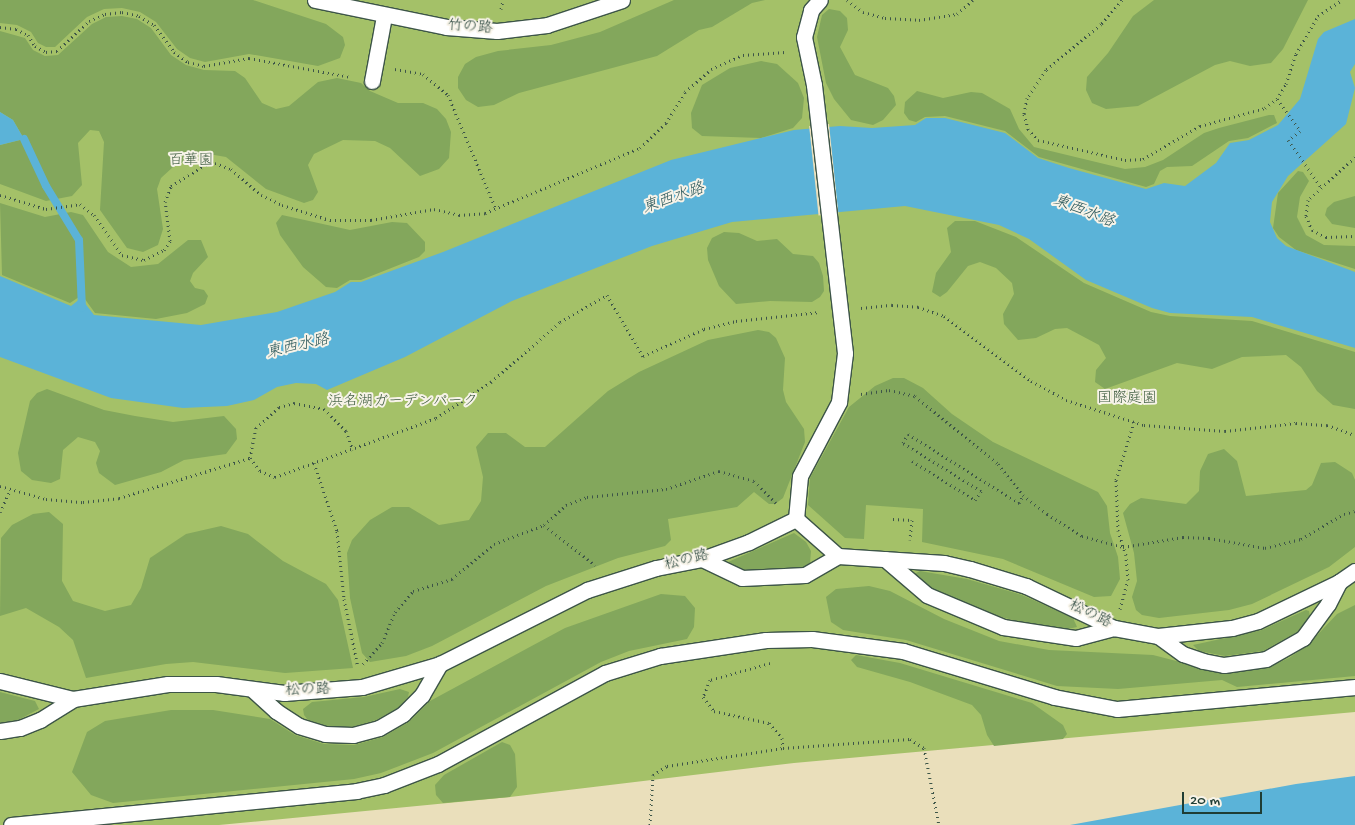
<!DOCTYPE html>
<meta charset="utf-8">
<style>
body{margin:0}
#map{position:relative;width:1355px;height:825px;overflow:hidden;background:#eadfbb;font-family:"Gochi Hand","Klee One",sans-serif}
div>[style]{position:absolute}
.green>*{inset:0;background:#a4c168}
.forest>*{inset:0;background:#83a75c}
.water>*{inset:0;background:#5bb3d8}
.pier>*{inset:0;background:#eadfbb;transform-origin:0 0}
.stream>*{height:8px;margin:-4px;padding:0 4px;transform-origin:4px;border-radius:4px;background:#5bb3d8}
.path>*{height:3px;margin-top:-1.5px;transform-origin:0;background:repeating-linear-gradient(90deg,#3d5548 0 1px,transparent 0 5px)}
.roads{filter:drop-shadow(1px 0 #3d5548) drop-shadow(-1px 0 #3d5548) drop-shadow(0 1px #3d5548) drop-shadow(0 -1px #3d5548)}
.service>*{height:15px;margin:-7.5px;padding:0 7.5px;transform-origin:7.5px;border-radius:7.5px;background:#fff}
span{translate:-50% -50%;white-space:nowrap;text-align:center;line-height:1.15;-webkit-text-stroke:4px #f7f3e8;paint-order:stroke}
.street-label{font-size:15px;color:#1f3d34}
.park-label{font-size:15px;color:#405e41}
.water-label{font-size:16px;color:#2e5a5d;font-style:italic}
.scale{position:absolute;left:1182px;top:792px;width:80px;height:22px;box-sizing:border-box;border:2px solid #1f3d34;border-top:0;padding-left:6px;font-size:15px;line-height:18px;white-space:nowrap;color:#1f3d34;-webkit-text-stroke:4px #f7f3e8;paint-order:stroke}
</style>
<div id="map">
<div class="green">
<i style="clip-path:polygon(0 0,1355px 0,1355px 712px,794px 763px,510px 797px,219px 825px,0 825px)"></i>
</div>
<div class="forest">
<i style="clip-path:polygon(0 0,253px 0,326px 24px,343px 37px,345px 45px,340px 58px,318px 66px,249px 54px,205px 62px,190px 58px,177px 49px,156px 22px,140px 12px,122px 8px,104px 9px,87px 17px,55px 47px,46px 47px,38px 43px,31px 32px,17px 25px,0 23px)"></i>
<i style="clip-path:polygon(674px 0,765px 0,752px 3px,712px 27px,699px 30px,657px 56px,519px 93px,494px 105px,478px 107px,466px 100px,458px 88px,458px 77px,465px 64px,476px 57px,498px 51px,551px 45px,600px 32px)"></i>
<i style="clip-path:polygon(1154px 0,1308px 0,1283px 49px,1271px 63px,1250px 66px,1230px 61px,1215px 65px,1138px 106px,1106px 109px,1092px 103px,1086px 90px,1087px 77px,1108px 53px,1133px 16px)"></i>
<i style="clip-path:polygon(829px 9px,840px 11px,847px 18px,848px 30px,840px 47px,855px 75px,888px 88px,894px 96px,896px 105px,883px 120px,873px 125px,851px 120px,834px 99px,826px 83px,817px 37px,822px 15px)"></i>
<i style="clip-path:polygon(122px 16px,137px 19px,151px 28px,171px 55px,186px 65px,204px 70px,235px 71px,245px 78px,262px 103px,276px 109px,289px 106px,318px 82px,337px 78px,361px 83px,370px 91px,398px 103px,423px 103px,437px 109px,446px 119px,451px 132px,449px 158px,439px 169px,420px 176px,390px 148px,375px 141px,343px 140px,314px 154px,308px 165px,318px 192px,313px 200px,304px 203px,266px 189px,226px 157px,203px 153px,173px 167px,161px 178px,157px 189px,163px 229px,158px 245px,143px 252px,127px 248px,100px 210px,104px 142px,99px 131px,90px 130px,78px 143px,82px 185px,72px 196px,46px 201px,0 184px,0 145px,24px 139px,13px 120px,0 112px,0 31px,25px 38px,33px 50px,45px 56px,58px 55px,92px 24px,106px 17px)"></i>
<i style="clip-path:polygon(761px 61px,777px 64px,798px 83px,804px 98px,802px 118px,793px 128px,761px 138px,702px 136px,692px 128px,691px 113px,702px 85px,730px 68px)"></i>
<i style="clip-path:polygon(917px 91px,943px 98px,971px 92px,982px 93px,1010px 109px,1019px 129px,1034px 147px,1125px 169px,1145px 167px,1163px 160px,1204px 133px,1219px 128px,1269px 115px,1274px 115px,1277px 123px,1248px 138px,1229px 141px,1192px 166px,1167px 167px,1160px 171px,1154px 184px,1146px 187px,1039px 157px,1005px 131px,945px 116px,925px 117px,916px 122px,909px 120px,904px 113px,905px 102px)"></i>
<i style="clip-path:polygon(1298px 171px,1303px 172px,1309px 181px,1300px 197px,1297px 217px,1306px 235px,1324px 245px,1355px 246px,1355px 269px,1296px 250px,1279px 237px,1273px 228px,1278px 193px)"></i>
<i style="clip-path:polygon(1355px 196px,1355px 228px,1332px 224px,1325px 215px,1327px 208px,1334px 202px)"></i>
<i style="clip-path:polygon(0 203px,45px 217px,71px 212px,83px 215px,108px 252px,131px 267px,158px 264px,188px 240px,201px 240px,208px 257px,193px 273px,190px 281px,195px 288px,204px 290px,208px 296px,205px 304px,187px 313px,156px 319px,95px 313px,82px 295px,70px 303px,2px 275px)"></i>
<i style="clip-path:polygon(282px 215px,350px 230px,392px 222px,407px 223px,425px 242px,425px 251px,419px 257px,361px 280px,350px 280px,337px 288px,326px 287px,303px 267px,280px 235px,276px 223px)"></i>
<i style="clip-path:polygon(955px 221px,975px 221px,1016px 237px,1084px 283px,1151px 312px,1170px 316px,1252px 321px,1355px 352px,1355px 409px,1333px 405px,1317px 391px,1301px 367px,1286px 355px,1242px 357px,1212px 369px,1177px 363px,1105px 389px,1095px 382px,1096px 370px,1106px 358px,1099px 345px,1067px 328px,1055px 329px,1036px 338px,1018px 340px,1004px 324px,1003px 314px,1014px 294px,1012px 283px,996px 268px,980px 262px,968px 266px,947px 292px,940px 297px,932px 292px,936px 273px,951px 252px,947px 228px)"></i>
<i style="clip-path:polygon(724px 232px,739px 233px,757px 241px,777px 239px,793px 254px,813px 256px,819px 263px,823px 276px,824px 291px,820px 297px,812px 302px,770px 301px,736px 304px,719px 286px,708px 260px,707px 248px,712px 238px)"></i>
<i style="clip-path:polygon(758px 330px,769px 332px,776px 338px,785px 358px,783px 390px,786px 402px,804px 429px,805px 442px,783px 498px,775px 504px,769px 504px,754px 492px,737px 507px,668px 519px,671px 540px,665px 546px,618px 558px,546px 586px,432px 646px,406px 656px,370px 662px,362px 653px,350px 598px,347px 553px,352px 540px,370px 520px,392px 507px,409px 507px,439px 525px,469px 520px,481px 501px,483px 477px,476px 447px,488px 433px,506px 433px,525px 447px,545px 447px,608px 391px,639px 372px,708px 340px)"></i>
<i style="clip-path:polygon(893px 378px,904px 378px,923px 388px,952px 414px,993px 442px,1098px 492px,1107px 506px,1110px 533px,1118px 557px,1120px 579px,1111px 596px,1094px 597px,1003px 559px,922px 542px,923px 509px,866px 505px,864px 539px,845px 538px,808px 505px,810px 478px,849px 407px,875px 386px)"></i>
<i style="clip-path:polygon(47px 389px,104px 410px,135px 416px,173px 422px,224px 416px,236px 429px,237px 439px,226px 454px,184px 460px,161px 472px,115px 485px,99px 473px,96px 463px,100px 451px,95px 442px,78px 437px,63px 450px,60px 479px,51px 483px,32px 480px,21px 471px,18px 453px,30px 401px,37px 393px)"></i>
<i style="clip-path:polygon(1224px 449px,1237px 461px,1246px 496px,1306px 490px,1312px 485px,1321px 463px,1335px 462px,1352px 473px,1355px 480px,1355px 547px,1329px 567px,1252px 604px,1229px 610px,1159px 618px,1142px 615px,1136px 610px,1132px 597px,1137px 581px,1134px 553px,1123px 513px,1130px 504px,1141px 498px,1186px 504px,1199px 491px,1200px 471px,1208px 454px)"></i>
<i style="clip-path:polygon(49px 512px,63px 524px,62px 581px,73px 601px,105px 611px,131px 605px,141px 588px,150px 558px,186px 534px,221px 526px,248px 534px,283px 561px,326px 584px,338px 600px,353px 668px,285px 673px,193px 662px,166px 664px,86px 678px,73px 640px,59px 627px,26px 608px,0 616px,1px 538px,12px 525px,33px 514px)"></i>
<i style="clip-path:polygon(794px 533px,806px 542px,811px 551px,810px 564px,804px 567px,743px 570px,728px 562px)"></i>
<i style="clip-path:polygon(920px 571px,967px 579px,1022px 595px,1073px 618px,1077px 627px,1068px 629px,1031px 625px,977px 610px,931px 588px,914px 574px)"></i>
<i style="clip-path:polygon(869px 586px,890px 591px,944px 619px,999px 641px,1049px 650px,1153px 655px,1223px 673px,1269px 667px,1289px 658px,1308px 645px,1337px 614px,1355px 605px,1355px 676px,1237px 687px,1222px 680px,1118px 689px,1057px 686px,906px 640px,843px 630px,831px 622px,826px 597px,836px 589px)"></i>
<i style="clip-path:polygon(661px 594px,685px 596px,695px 608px,694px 627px,687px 639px,629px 651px,601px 662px,433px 753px,381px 773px,354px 779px,113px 803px,91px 795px,72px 772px,87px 732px,105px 721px,171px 710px,213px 710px,270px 719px,295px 735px,324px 744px,354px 745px,383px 737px,409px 722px,430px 701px,565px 628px)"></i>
<i style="clip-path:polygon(1306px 610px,1309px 611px,1310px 617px,1297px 632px,1263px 651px,1225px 656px,1199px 651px,1193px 645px,1262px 630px)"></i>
<i style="clip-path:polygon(856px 655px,900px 663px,1032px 703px,1063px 725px,1067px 734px,1063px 739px,994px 746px,987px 735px,981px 715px,972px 705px,910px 682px,857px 667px,851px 660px)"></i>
<i style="clip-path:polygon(400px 689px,409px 692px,408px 697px,398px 708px,376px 720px,352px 727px,327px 726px,308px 720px,304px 715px,303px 709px,312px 702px,364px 697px)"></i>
<i style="clip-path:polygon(0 692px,35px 701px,39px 709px,18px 720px,0 723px)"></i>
<i style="clip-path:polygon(502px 742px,510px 745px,515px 754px,517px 787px,510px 797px,443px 803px,436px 795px,435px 785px,444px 775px)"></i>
</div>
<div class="water">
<i style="clip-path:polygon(1355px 19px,1355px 64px,1350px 72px,1355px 88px,1346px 124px,1288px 176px,1272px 202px,1270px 222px,1277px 238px,1286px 246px,1355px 272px,1355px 348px,1252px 317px,1170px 313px,1152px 308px,1086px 280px,1029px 239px,999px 225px,905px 206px,732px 222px,652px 246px,512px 301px,405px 357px,327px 390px,316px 384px,296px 383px,277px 387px,254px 400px,227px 406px,183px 408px,111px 398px,0 357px,0 276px,71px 306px,81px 298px,94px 315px,201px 325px,277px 312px,335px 292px,351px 282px,361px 282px,443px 252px,671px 160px,794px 130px,840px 126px,872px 128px,915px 125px,926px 118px,945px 118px,1005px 133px,1038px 158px,1069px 168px,1146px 189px,1164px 183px,1185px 186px,1216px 163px,1230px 143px,1249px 140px,1278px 125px,1300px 99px,1318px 39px,1324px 32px)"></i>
<i style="clip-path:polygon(0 112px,13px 120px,24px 139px,0 145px)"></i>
<i style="clip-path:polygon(1355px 776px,1355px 825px,1070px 825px,1296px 784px)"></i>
</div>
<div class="pier">
<i style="left:829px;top:124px;width:90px;height:20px;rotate:84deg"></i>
</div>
<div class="stream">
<i style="left:24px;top:139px;width:52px;rotate:64.9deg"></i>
<i style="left:46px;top:186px;width:63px;rotate:58.6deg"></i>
<i style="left:79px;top:240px;width:68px;rotate:87.5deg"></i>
</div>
<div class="path">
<i style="left:847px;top:0;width:20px;rotate:37deg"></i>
<i style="left:863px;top:12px;width:23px;rotate:15deg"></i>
<i style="left:885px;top:18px;width:34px;rotate:3deg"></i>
<i style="left:919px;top:20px;width:38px;rotate:-9deg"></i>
<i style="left:957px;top:14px;width:21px;rotate:-41deg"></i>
<i style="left:1122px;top:0;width:32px;rotate:131deg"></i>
<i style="left:1101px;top:24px;width:72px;rotate:140.1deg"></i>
<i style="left:1046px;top:70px;width:34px;rotate:124deg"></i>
<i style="left:1027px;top:98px;width:16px;rotate:101deg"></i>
<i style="left:1024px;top:114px;width:16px;rotate:75deg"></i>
<i style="left:1028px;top:129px;width:15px;rotate:48deg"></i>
<i style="left:1038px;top:140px;width:89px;rotate:12.9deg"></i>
<i style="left:1125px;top:160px;width:18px;rotate:-3deg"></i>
<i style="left:1143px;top:159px;width:66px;rotate:-30.1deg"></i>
<i style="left:1200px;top:126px;width:67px;rotate:-15.5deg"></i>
<i style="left:1265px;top:108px;width:15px;rotate:-37deg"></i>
<i style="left:1277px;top:99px;width:17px;rotate:-59deg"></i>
<i style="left:1286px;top:84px;width:32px;rotate:-72deg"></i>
<i style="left:1296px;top:54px;width:44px;rotate:-59.9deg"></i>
<i style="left:1318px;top:16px;width:29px;rotate:-34deg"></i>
<i style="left:501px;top:9px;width:9px;rotate:-77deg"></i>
<i style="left:0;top:27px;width:16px;rotate:7deg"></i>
<i style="left:16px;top:29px;width:13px;rotate:27deg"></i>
<i style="left:28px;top:35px;width:13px;rotate:58deg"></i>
<i style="left:35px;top:46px;width:13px;rotate:29deg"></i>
<i style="left:46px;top:52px;width:11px;rotate:-5deg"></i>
<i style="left:57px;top:51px;width:44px;rotate:-43.2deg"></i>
<i style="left:89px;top:21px;width:17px;rotate:-24deg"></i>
<i style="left:105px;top:14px;width:17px;rotate:-7deg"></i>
<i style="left:122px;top:12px;width:17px;rotate:13deg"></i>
<i style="left:139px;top:16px;width:17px;rotate:31deg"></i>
<i style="left:154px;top:25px;width:34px;rotate:53deg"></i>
<i style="left:174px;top:52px;width:17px;rotate:36deg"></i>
<i style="left:188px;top:62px;width:16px;rotate:14deg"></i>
<i style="left:204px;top:66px;width:46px;rotate:-10.1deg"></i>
<i style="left:249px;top:58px;width:104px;rotate:10.6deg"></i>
<i style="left:395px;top:69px;width:28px;rotate:10deg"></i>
<i style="left:423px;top:74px;width:33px;rotate:40deg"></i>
<i style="left:448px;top:95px;width:124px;rotate:67.2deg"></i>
<i style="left:1277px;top:99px;width:39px;rotate:54deg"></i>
<i style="left:1300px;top:131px;width:15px;rotate:143deg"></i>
<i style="left:1288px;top:140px;width:57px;rotate:54.9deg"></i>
<i style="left:1355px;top:157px;width:64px;rotate:137.5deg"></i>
<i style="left:1308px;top:200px;width:16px;rotate:97deg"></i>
<i style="left:1306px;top:216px;width:15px;rotate:67deg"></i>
<i style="left:1312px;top:230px;width:16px;rotate:27deg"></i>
<i style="left:1326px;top:237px;width:29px;rotate:-2deg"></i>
<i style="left:0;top:195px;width:48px;rotate:16.9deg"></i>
<i style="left:46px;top:209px;width:34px;rotate:-8deg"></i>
<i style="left:80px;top:204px;width:18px;rotate:38deg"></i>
<i style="left:94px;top:215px;width:49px;rotate:55deg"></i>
<i style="left:122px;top:255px;width:23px;rotate:13deg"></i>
<i style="left:144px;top:260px;width:22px;rotate:-27deg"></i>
<i style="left:164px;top:250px;width:11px;rotate:-56deg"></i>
<i style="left:170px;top:241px;width:39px;rotate:-97deg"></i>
<i style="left:165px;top:202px;width:17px;rotate:-69deg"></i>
<i style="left:171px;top:186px;width:42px;rotate:-31.4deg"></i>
<i style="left:207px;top:164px;width:8px;rotate:-7deg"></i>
<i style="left:215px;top:163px;width:17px;rotate:21deg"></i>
<i style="left:231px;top:169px;width:40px;rotate:41deg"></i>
<i style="left:261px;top:195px;width:23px;rotate:25deg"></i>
<i style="left:282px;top:205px;width:50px;rotate:17.4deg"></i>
<i style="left:330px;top:220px;width:41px"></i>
<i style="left:371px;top:220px;width:64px;rotate:-9.9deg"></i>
<i style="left:434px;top:209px;width:26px;rotate:13deg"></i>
<i style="left:459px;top:215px;width:26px;rotate:-4deg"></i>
<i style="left:485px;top:213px;width:168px;rotate:-22.8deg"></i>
<i style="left:640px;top:148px;width:36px;rotate:-44deg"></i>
<i style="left:666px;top:123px;width:36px;rotate:-58deg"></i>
<i style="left:685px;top:92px;width:35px;rotate:-41deg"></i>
<i style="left:711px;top:69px;width:35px;rotate:-24deg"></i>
<i style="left:743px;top:55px;width:42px;rotate:-4.1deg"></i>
<i style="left:861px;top:308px;width:31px;rotate:-6deg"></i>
<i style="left:892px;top:305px;width:26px;rotate:4deg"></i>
<i style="left:918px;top:307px;width:28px;rotate:19deg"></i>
<i style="left:944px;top:316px;width:109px;rotate:36.8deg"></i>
<i style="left:1031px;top:381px;width:40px;rotate:28deg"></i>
<i style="left:1066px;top:400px;width:82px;rotate:17.8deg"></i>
<i style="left:1144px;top:425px;width:81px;rotate:4.2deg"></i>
<i style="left:1225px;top:431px;width:71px;rotate:-6.4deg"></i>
<i style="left:1296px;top:423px;width:31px;rotate:4deg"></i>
<i style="left:1327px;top:425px;width:30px;rotate:20deg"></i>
<i style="left:861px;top:394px;width:28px;rotate:-8deg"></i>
<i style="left:889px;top:390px;width:27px;rotate:13deg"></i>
<i style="left:915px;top:396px;width:107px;rotate:39.3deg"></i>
<i style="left:998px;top:464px;width:40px;rotate:51deg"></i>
<i style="left:1023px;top:495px;width:31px;rotate:38deg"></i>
<i style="left:1047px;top:514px;width:41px;rotate:32.2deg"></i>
<i style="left:1082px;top:536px;width:42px;rotate:15deg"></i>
<i style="left:1123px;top:547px;width:61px;rotate:-9.5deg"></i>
<i style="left:1183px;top:537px;width:26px;rotate:2deg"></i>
<i style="left:1209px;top:538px;width:57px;rotate:10.1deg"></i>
<i style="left:1265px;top:548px;width:37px;rotate:-14deg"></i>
<i style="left:1301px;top:539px;width:50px;rotate:-30.2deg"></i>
<i style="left:1344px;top:514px;width:11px;rotate:-15deg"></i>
<i style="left:250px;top:458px;width:31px;rotate:-79deg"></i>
<i style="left:256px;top:428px;width:31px;rotate:-42deg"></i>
<i style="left:279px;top:407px;width:16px;rotate:-15deg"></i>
<i style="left:294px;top:403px;width:31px;rotate:11deg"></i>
<i style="left:324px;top:409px;width:31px;rotate:45deg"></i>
<i style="left:346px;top:431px;width:20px;rotate:70deg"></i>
<i style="left:912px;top:461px;width:74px;rotate:31.8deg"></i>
<i style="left:975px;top:500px;width:11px;rotate:-56deg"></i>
<i style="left:981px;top:491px;width:92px;rotate:-148.4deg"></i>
<i style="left:903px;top:443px;width:10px;rotate:-61deg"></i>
<i style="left:908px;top:434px;width:131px;rotate:31.9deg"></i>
<i style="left:1019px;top:503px;width:9px;rotate:-63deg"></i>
<i style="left:314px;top:463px;width:72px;rotate:71.3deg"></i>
<i style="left:337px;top:531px;width:68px;rotate:84.1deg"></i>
<i style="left:344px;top:599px;width:69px;rotate:78.4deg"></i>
<i style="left:0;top:486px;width:48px;rotate:15.8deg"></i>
<i style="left:46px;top:499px;width:37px;rotate:5deg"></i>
<i style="left:83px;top:502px;width:36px;rotate:-6deg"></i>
<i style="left:119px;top:498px;width:137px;rotate:-17deg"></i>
<i style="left:250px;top:458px;width:16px;rotate:52deg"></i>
<i style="left:260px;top:471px;width:16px;rotate:22deg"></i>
<i style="left:275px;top:477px;width:171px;rotate:-20.1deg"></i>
<i style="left:436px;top:418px;width:66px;rotate:-33.2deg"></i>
<i style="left:491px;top:382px;width:91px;rotate:-41deg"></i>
<i style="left:560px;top:322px;width:54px;rotate:-29.9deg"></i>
<i style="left:607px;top:295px;width:71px;rotate:59.5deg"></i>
<i style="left:643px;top:356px;width:67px;rotate:-23.9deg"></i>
<i style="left:704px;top:329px;width:33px;rotate:-14deg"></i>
<i style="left:736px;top:321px;width:84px;rotate:-6.1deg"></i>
<i style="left:0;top:512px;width:23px;rotate:-65deg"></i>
<i style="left:893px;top:519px;width:19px;rotate:3deg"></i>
<i style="left:912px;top:520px;width:20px;rotate:96deg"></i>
<i style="left:544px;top:525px;width:65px;rotate:38.1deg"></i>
<i style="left:1120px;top:609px;width:30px;rotate:-75deg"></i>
<i style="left:1128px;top:580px;width:25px;rotate:-95deg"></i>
<i style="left:1126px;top:555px;width:25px;rotate:-108deg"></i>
<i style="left:1118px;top:531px;width:51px;rotate:-92.2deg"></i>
<i style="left:1116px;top:480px;width:61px;rotate:-72.8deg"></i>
<i style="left:770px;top:663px;width:62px;rotate:164.2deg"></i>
<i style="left:710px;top:680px;width:18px;rotate:112deg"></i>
<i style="left:703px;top:697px;width:18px;rotate:52deg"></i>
<i style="left:714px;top:711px;width:56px;rotate:12.3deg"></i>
<i style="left:769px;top:723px;width:20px;rotate:49deg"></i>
<i style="left:782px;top:738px;width:10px;rotate:84deg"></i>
<i style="left:363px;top:664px;width:28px;rotate:-48deg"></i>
<i style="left:382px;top:643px;width:34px;rotate:-67deg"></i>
<i style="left:395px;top:612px;width:28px;rotate:-49deg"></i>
<i style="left:413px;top:591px;width:41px;rotate:-17.1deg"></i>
<i style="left:452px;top:579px;width:55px;rotate:-39.8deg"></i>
<i style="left:494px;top:544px;width:53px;rotate:-20.8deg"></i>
<i style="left:544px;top:525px;width:30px;rotate:-42deg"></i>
<i style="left:566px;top:505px;width:22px;rotate:-21deg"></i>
<i style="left:587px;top:497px;width:79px;rotate:-5.8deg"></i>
<i style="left:666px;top:489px;width:56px;rotate:-18.8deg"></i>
<i style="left:719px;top:471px;width:36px;rotate:16deg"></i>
<i style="left:754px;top:481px;width:31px;rotate:45deg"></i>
<i style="left:650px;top:825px;width:50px;rotate:-86.6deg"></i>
<i style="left:653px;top:775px;width:17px;rotate:-33deg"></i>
<i style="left:667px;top:766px;width:117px;rotate:-8.8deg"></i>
<i style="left:783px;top:748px;width:127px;rotate:-4.1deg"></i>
<i style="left:910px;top:739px;width:17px;rotate:33deg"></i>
<i style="left:924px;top:748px;width:78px;rotate:79deg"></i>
</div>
<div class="roads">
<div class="service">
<i style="left:315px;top:0;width:134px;rotate:11.6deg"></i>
<i style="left:446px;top:27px;width:51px;rotate:4.5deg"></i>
<i style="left:497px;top:31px;width:50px;rotate:-6.8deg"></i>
<i style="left:547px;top:25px;width:79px;rotate:-18.4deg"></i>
<i style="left:372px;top:81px;width:66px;rotate:-79.5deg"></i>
<i style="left:796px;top:519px;width:56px;rotate:41.4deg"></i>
<i style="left:838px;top:556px;width:106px;rotate:3.8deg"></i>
<i style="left:944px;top:563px;width:27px;rotate:13deg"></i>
<i style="left:970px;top:569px;width:59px;rotate:16.9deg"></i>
<i style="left:1026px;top:586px;width:98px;rotate:25.5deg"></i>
<i style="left:1114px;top:628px;width:45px;rotate:10.3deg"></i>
<i style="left:1158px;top:636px;width:74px;rotate:-6.2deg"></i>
<i style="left:1232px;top:628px;width:27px;rotate:-15deg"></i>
<i style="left:1258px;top:621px;width:90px;rotate:-25.7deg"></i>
<i style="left:1339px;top:582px;width:19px;rotate:-35deg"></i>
<i style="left:796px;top:519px;width:43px;rotate:-84.7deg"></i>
<i style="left:800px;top:476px;width:84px;rotate:-62.2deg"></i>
<i style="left:839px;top:402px;width:49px;rotate:-83deg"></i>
<i style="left:845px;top:353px;width:270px;rotate:-96.6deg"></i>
<i style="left:814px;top:85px;width:49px;rotate:-101.8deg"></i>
<i style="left:804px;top:37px;width:28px;rotate:-75deg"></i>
<i style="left:811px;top:10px;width:13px;rotate:-48deg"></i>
<i style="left:702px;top:559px;width:44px;rotate:25.4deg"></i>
<i style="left:742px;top:578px;width:63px;rotate:-2.7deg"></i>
<i style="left:805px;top:575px;width:38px;rotate:-30deg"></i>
<i style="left:885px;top:559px;width:55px;rotate:40.6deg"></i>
<i style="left:927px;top:595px;width:82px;rotate:22.8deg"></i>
<i style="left:1003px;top:627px;width:74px;rotate:8.6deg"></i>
<i style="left:1076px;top:638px;width:39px;rotate:-15deg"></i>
<i style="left:1158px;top:636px;width:31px;rotate:36deg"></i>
<i style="left:1183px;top:654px;width:21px;rotate:19deg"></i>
<i style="left:1203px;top:661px;width:21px;rotate:11deg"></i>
<i style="left:1224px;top:665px;width:42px;rotate:-8.1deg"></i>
<i style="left:1266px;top:659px;width:43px;rotate:-29.6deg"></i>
<i style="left:1303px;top:638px;width:42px;rotate:-53.7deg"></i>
<i style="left:1328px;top:604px;width:25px;rotate:-63deg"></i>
<i style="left:0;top:681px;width:75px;rotate:13.9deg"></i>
<i style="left:73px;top:699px;width:96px;rotate:-9deg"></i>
<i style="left:168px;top:684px;width:48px"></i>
<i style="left:216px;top:684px;width:69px;rotate:7.5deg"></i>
<i style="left:284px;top:693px;width:78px;rotate:-4.4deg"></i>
<i style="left:362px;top:687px;width:81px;rotate:-16.4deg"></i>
<i style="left:440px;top:664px;width:165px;rotate:-26.7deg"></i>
<i style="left:587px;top:590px;width:72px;rotate:-17.7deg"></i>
<i style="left:656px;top:568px;width:47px;rotate:-11.1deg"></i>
<i style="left:702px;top:559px;width:50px;rotate:-19.9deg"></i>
<i style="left:749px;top:542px;width:52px;rotate:-26.1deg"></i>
<i style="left:254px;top:691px;width:30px;rotate:42deg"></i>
<i style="left:276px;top:711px;width:27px;rotate:33deg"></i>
<i style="left:299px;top:726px;width:27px;rotate:17deg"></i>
<i style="left:325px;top:734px;width:28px;rotate:2deg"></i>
<i style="left:353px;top:735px;width:27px;rotate:-15deg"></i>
<i style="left:379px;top:728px;width:28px;rotate:-30deg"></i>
<i style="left:403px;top:714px;width:27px;rotate:-45deg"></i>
<i style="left:422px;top:695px;width:36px;rotate:-60deg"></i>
<i style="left:0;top:731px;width:20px;rotate:-9deg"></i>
<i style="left:20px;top:728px;width:22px;rotate:-22deg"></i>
<i style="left:40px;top:720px;width:39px;rotate:-32deg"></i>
<i style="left:11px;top:825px;width:347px;rotate:-5.6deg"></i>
<i style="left:356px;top:791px;width:29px;rotate:-12deg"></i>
<i style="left:384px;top:785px;width:58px;rotate:-21.3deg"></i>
<i style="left:438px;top:764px;width:190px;rotate:-28.6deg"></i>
<i style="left:605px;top:673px;width:58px;rotate:-17.2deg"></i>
<i style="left:660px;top:656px;width:107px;rotate:-8.6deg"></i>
<i style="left:766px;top:640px;width:46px;rotate:-1.2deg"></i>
<i style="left:812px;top:639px;width:92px;rotate:7.5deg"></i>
<i style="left:903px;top:651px;width:158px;rotate:16.9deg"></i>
<i style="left:1054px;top:697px;width:64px;rotate:10.8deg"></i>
<i style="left:1117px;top:709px;width:239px;rotate:-5.3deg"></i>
</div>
</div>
<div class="street-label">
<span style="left:470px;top:28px;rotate:4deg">竹の路</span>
<span style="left:687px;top:561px;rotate:-14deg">松の路</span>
<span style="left:1090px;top:615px;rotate:26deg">松の路</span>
<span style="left:308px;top:691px;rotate:-2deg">松の路</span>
</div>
<div class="park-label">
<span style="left:191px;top:162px">百華園</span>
<span style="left:1127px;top:400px">国際庭園</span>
<span style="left:403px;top:403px">浜名湖ガーデンパーク</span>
</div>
<div class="water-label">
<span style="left:674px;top:200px;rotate:-19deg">東西水路</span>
<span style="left:1083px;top:213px;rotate:21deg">東西水路</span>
<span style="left:298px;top:348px;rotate:-13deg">東西水路</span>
</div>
<div class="scale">20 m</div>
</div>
